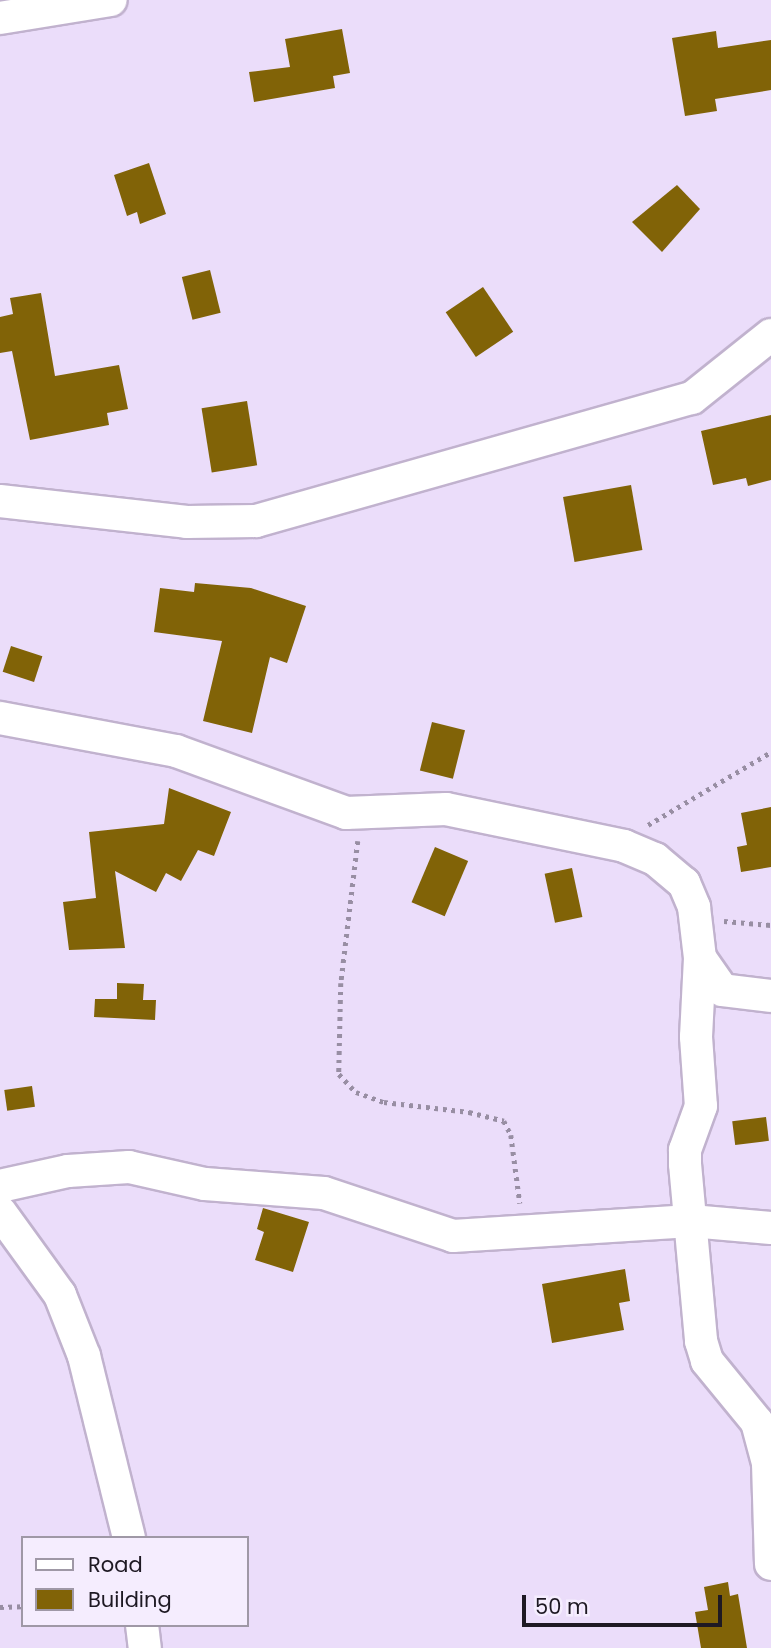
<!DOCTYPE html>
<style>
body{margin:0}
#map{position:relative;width:771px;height:1648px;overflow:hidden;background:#ebddfa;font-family:Poppins,sans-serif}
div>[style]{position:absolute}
.building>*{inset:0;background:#816307;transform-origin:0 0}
.path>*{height:4.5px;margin-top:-2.25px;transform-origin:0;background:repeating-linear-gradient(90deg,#988ea3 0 3.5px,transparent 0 8.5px)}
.roads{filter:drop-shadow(2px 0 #c1b2ce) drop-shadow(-2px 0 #c1b2ce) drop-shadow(0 2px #c1b2ce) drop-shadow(0 -2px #c1b2ce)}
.minor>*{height:32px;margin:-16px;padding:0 16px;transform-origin:16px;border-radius:16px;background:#fff}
span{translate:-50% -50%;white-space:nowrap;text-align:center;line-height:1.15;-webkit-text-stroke:5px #f5edfe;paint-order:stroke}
.legend{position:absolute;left:21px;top:1536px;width:228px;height:91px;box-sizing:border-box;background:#f5edfe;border:2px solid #9f98a6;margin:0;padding:9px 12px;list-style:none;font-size:21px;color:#1e1923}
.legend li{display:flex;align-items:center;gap:14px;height:35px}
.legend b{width:35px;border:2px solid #9f98a6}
.scale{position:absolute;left:522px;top:1595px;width:200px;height:32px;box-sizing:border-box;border:4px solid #1e1923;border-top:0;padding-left:9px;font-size:21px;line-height:24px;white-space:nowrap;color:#1e1923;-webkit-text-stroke:5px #f5edfe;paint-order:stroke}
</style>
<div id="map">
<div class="building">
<i style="clip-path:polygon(342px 29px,350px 73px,333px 76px,335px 88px,254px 102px,249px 72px,290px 67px,285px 39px)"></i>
<i style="clip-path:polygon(716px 31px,718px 48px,771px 40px,771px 90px,715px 99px,717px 111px,685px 116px,672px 38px)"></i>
<i style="clip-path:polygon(149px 163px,166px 214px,140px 224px,137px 212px,127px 216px,114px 175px)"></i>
<i style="clip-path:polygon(677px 185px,700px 209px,662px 252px,632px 222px)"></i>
<i style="left:210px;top:270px;width:44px;height:29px;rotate:76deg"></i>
<i style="left:483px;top:287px;width:54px;height:45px;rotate:56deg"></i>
<i style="clip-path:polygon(41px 293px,55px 376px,119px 365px,128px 409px,107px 413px,109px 425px,30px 440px,12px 351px,0 353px,0 317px,13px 314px,10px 298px)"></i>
<i style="left:247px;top:401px;width:65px;height:46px;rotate:81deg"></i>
<i style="clip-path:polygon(771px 415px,771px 480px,748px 486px,746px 478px,713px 485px,701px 431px)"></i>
<i style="left:631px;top:485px;width:66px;height:69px;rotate:80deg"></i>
<i style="clip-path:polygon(195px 583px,251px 588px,306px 606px,287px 663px,270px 657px,252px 733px,203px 721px,222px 641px,154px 632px,160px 588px,194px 592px)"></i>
<i style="left:11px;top:646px;width:33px;height:27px;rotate:18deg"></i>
<i style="left:432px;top:722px;width:34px;height:50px;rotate:14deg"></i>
<i style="clip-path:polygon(169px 788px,231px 812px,214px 856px,198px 850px,181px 881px,166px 873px,156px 892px,115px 871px,125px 948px,69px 950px,63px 902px,96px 898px,89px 832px,164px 824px)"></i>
<i style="clip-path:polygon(771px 807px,771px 867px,741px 872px,737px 847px,747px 845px,741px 813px)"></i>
<i style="left:435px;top:847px;width:36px;height:60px;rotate:23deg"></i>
<i style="left:572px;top:868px;width:50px;height:28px;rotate:78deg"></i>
<i style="clip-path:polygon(117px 983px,144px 984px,143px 1000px,156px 1000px,155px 1020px,94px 1017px,95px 999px,117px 999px)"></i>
<i style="left:32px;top:1086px;width:21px;height:28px;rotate:82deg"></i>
<i style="left:766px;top:1117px;width:24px;height:34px;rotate:83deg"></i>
<i style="clip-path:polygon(263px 1208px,309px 1222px,293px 1272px,255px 1260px,264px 1232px,257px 1229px)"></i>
<i style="clip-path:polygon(625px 1269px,630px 1301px,619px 1303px,624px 1330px,552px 1343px,542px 1284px)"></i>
<i style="clip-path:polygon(728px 1582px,730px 1596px,738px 1594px,747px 1648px,701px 1648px,695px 1612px,708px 1610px,704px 1587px)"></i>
</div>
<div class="path">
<i style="left:648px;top:825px;width:143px;rotate:-30.7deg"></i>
<i style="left:358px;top:841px;width:143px;rotate:96.8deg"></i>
<i style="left:341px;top:983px;width:91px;rotate:91.3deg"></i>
<i style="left:339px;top:1074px;width:25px;rotate:47deg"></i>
<i style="left:356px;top:1092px;width:30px;rotate:20deg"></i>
<i style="left:384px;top:1102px;width:86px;rotate:6.7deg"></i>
<i style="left:469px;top:1112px;width:36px;rotate:14deg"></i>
<i style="left:504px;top:1121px;width:16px;rotate:63deg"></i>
<i style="left:511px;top:1135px;width:69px;rotate:82.5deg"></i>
<i style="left:724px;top:921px;width:47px;rotate:4.9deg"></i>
<i style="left:0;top:1607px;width:23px;rotate:-2deg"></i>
</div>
<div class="roads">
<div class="minor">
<i style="left:0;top:18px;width:112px;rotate:-9.2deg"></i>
<i style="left:0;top:501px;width:188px;rotate:6.4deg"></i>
<i style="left:187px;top:522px;width:69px;rotate:-0.8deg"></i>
<i style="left:256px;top:521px;width:453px;rotate:-15.8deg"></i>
<i style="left:692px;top:398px;width:101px;rotate:-38.6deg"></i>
<i style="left:0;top:718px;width:179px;rotate:10.6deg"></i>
<i style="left:176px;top:751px;width:181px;rotate:20deg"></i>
<i style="left:346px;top:813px;width:100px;rotate:-2.3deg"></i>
<i style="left:446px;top:809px;width:182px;rotate:11.7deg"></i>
<i style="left:624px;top:846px;width:34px;rotate:23deg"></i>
<i style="left:655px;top:859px;width:38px;rotate:40deg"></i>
<i style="left:684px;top:883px;width:26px;rotate:67deg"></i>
<i style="left:694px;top:907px;width:51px;rotate:83.3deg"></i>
<i style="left:700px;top:958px;width:79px;rotate:92.9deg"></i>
<i style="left:696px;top:1037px;width:69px;rotate:85.9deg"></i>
<i style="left:701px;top:1106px;width:47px;rotate:110deg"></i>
<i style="left:685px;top:1150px;width:14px;rotate:90deg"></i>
<i style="left:685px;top:1164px;width:178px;rotate:84.8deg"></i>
<i style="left:701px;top:1341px;width:21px;rotate:73deg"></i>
<i style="left:707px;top:1361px;width:79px;rotate:50.7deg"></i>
<i style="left:757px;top:1422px;width:42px;rotate:75deg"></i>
<i style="left:768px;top:1463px;width:101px;rotate:88.3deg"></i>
<i style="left:700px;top:958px;width:39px;rotate:55deg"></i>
<i style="left:722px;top:990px;width:49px;rotate:7deg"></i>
<i style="left:0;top:1186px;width:70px;rotate:-12.4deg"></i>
<i style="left:68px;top:1171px;width:61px;rotate:-3.8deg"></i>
<i style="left:129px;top:1167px;width:78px;rotate:12.6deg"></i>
<i style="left:205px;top:1184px;width:119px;rotate:4.3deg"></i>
<i style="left:324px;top:1193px;width:136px;rotate:18.4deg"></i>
<i style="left:453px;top:1236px;width:238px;rotate:-3.6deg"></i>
<i style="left:691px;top:1221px;width:80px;rotate:5deg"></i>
<i style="left:0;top:1212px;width:102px;rotate:54.1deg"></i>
<i style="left:60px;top:1295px;width:66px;rotate:68.5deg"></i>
<i style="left:84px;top:1356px;width:187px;rotate:76.1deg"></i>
<i style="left:142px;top:1625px;width:23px;rotate:83deg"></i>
</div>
</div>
<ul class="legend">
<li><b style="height:9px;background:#fff"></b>Road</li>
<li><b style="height:19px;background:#816307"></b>Building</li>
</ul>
<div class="scale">50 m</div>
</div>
